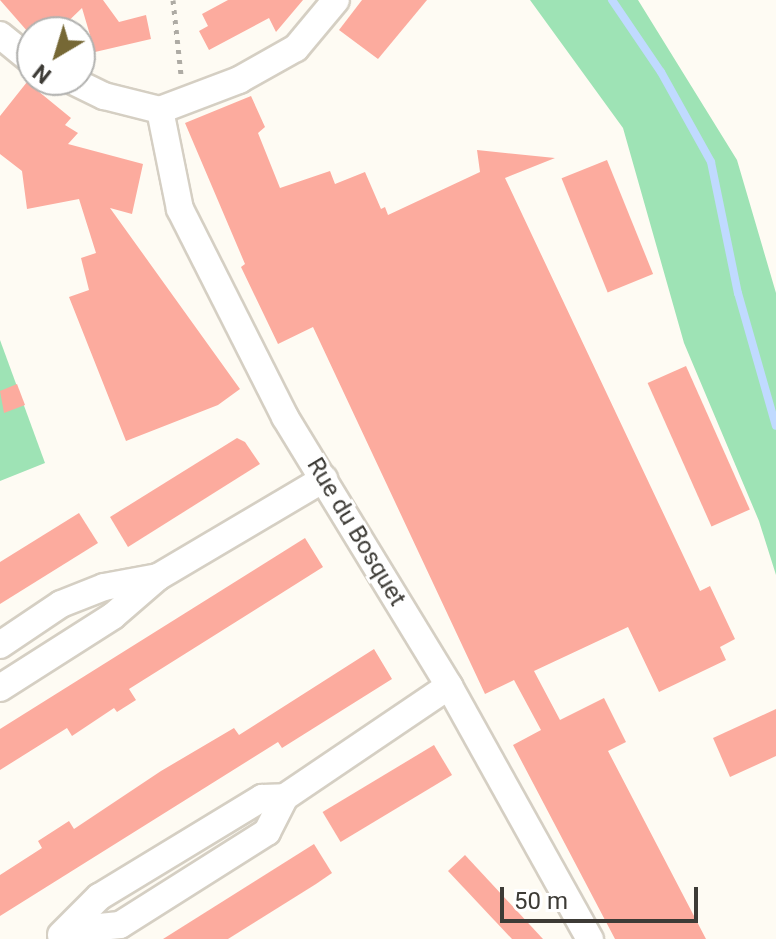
<!DOCTYPE html>
<style>
body{margin:0}
#map{position:relative;width:776px;height:939px;overflow:hidden;background:#fefbf3;font-family:Roboto,sans-serif}
div>[style]{position:absolute}
.green>*{inset:0;background:#9ee3b5}
.stream>*{height:8px;margin:-4px;padding:0 4px;transform-origin:4px;border-radius:4px;background:#c0daff}
.building>*{inset:0;background:#fcab9e;transform-origin:0 0}
.path>*{height:5px;margin-top:-2.5px;transform-origin:0;background:repeating-linear-gradient(90deg,#aeaba4 0 4px,transparent 0 10px)}
.roads{filter:drop-shadow(2px 0 #d5cfc3) drop-shadow(-2px 0 #d5cfc3) drop-shadow(0 2px #d5cfc3) drop-shadow(0 -2px #d5cfc3)}
.minor>*{height:26px;margin:-13px;padding:0 13px;transform-origin:13px;border-radius:13px;background:#fff}
span{translate:-50% -50%;white-space:nowrap;text-align:center;line-height:1.15;-webkit-text-stroke:6px #fff;paint-order:stroke}
.street-label{font-size:24px;color:#3d3b36}
.north{position:absolute;left:16px;top:16px;width:80px;height:80px;box-sizing:border-box;background:#fff;border:2px solid #b1b1af;border-radius:50%;rotate:218deg;font-size:22px;font-weight:700;line-height:32px;text-align:center;color:#3d3b36}
.north::after{content:'';display:block;margin:auto;width:28px;height:36px;background:#766835;clip-path:polygon(50% 0,100% 100%,50% 72%,0 100%)}
.scale{position:absolute;left:500px;top:887px;width:198px;height:36px;box-sizing:border-box;border:4px solid #3d3b36;border-top:0;padding-left:10px;font-size:24px;line-height:28px;white-space:nowrap;color:#3d3b36;-webkit-text-stroke:6px #fff;paint-order:stroke}
</style>
<div id="map">
<div class="green">
<i style="clip-path:polygon(530px 0,638px 0,737px 160px,776px 293px,776px 575px,759px 521px,684px 343px,623px 128px)"></i>
<i style="clip-path:polygon(0 340px,45px 463px,0 481px)"></i>
</div>
<div class="stream">
<i style="left:612px;top:0;width:87px;rotate:55.8deg"></i>
<i style="left:661px;top:72px;width:103px;rotate:60.9deg"></i>
<i style="left:711px;top:162px;width:134px;rotate:78.4deg"></i>
<i style="left:738px;top:293px;width:138px;rotate:74.1deg"></i>
</div>
<div class="building">
<i style="clip-path:polygon(0 0,103px 0,119px 22px,146px 15px,151px 39px,95px 52px,82px 8px,57px 32px,28px 32px)"></i>
<i style="clip-path:polygon(228px 0,303px 0,276px 32px,269px 18px,209px 50px,199px 31px,208px 26px,202px 14px)"></i>
<i style="clip-path:polygon(362px 0,427px 0,378px 59px,339px 30px)"></i>
<i style="clip-path:polygon(27px 82px,71px 118px,65px 125px,78px 133px,68px 144px,143px 164px,132px 214px,110px 208px,240px 389px,218px 405px,126px 441px,69px 297px,89px 290px,81px 258px,96px 253px,79px 199px,27px 209px,22px 171px,0 154px,0 116px)"></i>
<i style="clip-path:polygon(251px 96px,265px 127px,258px 133px,280px 188px,330px 171px,335px 184px,365px 172px,381px 209px,385px 207px,388px 215px,480px 172px,477px 150px,555px 158px,505px 178px,700px 591px,710px 586px,735px 639px,720px 647px,726px 660px,659px 692px,628px 627px,534px 671px,560px 720px,604px 698px,626px 742px,608px 751px,706px 939px,615px 939px,513px 745px,541px 730px,514px 680px,485px 694px,313px 327px,278px 344px,241px 267px,245px 264px,185px 123px)"></i>
<i style="left:607px;top:160px;width:123px;height:49px;rotate:68deg"></i>
<i style="left:686px;top:366px;width:157px;height:42px;rotate:66deg"></i>
<i style="clip-path:polygon(17px 384px,25px 405px,4px 413px,0 391px)"></i>
<i style="clip-path:polygon(237px 438px,245px 442px,260px 464px,128px 547px,110px 517px)"></i>
<i style="clip-path:polygon(79px 513px,98px 543px,0 604px,0 562px)"></i>
<i style="clip-path:polygon(305px 538px,323px 567px,129px 689px,136px 700px,117px 712px,114px 708px,72px 736px,67px 728px,0 770px,0 729px)"></i>
<i style="clip-path:polygon(374px 649px,392px 679px,282px 748px,278px 742px,0 916px,0 875px,42px 848px,38px 841px,69px 821px,74px 829px,161px 771px,234px 728px,239px 735px)"></i>
<i style="clip-path:polygon(776px 709px,776px 756px,730px 777px,713px 738px)"></i>
<i style="left:434px;top:745px;width:35px;height:130px;rotate:59deg"></i>
<i style="clip-path:polygon(314px 844px,332px 873px,316px 884px,228px 939px,163px 939px)"></i>
<i style="clip-path:polygon(465px 855px,543px 939px,512px 939px,448px 871px)"></i>
</div>
<div class="path">
<i style="left:173px;top:0;width:75px;rotate:83.9deg"></i>
</div>
<div class="roads">
<div class="minor">
<i style="left:0;top:35px;width:41px;rotate:39.1deg"></i>
<i style="left:71px;top:80px;width:37px;rotate:26deg"></i>
<i style="left:104px;top:96px;width:58px;rotate:14deg"></i>
<i style="left:160px;top:110px;width:85px;rotate:-20.8deg"></i>
<i style="left:239px;top:80px;width:65px;rotate:-29.3deg"></i>
<i style="left:296px;top:48px;width:62px;rotate:-50.2deg"></i>
<i style="left:160px;top:110px;width:101px;rotate:78.6deg"></i>
<i style="left:180px;top:209px;width:233px;rotate:63.2deg"></i>
<i style="left:285px;top:417px;width:315px;rotate:58.6deg"></i>
<i style="left:449px;top:686px;width:290px;rotate:60.9deg"></i>
<i style="left:158px;top:577px;width:193px;rotate:-30.6deg"></i>
<i style="left:0;top:645px;width:73px;rotate:-33.9deg"></i>
<i style="left:61px;top:604px;width:46px;rotate:-21.6deg"></i>
<i style="left:104px;top:587px;width:55px;rotate:-10.5deg"></i>
<i style="left:158px;top:577px;width:60px;rotate:139.1deg"></i>
<i style="left:113px;top:616px;width:134px;rotate:147.5deg"></i>
<i style="left:69px;top:930px;width:51px;rotate:-5.6deg"></i>
<i style="left:120px;top:925px;width:174px;rotate:-32.3deg"></i>
<i style="left:267px;top:832px;width:39px;rotate:-63deg"></i>
<i style="left:285px;top:797px;width:198px;rotate:-34.1deg"></i>
<i style="left:61px;top:935px;width:54px;rotate:-45deg"></i>
<i style="left:99px;top:897px;width:191px;rotate:-31.3deg"></i>
<i style="left:262px;top:798px;width:23px;rotate:-2deg"></i>
</div>
</div>
<div class="street-label">
<span style="left:356px;top:532px;rotate:59deg">Rue du Bosquet</span>
</div>
<div class="north">N</div>
<div class="scale">50 m</div>
</div>
